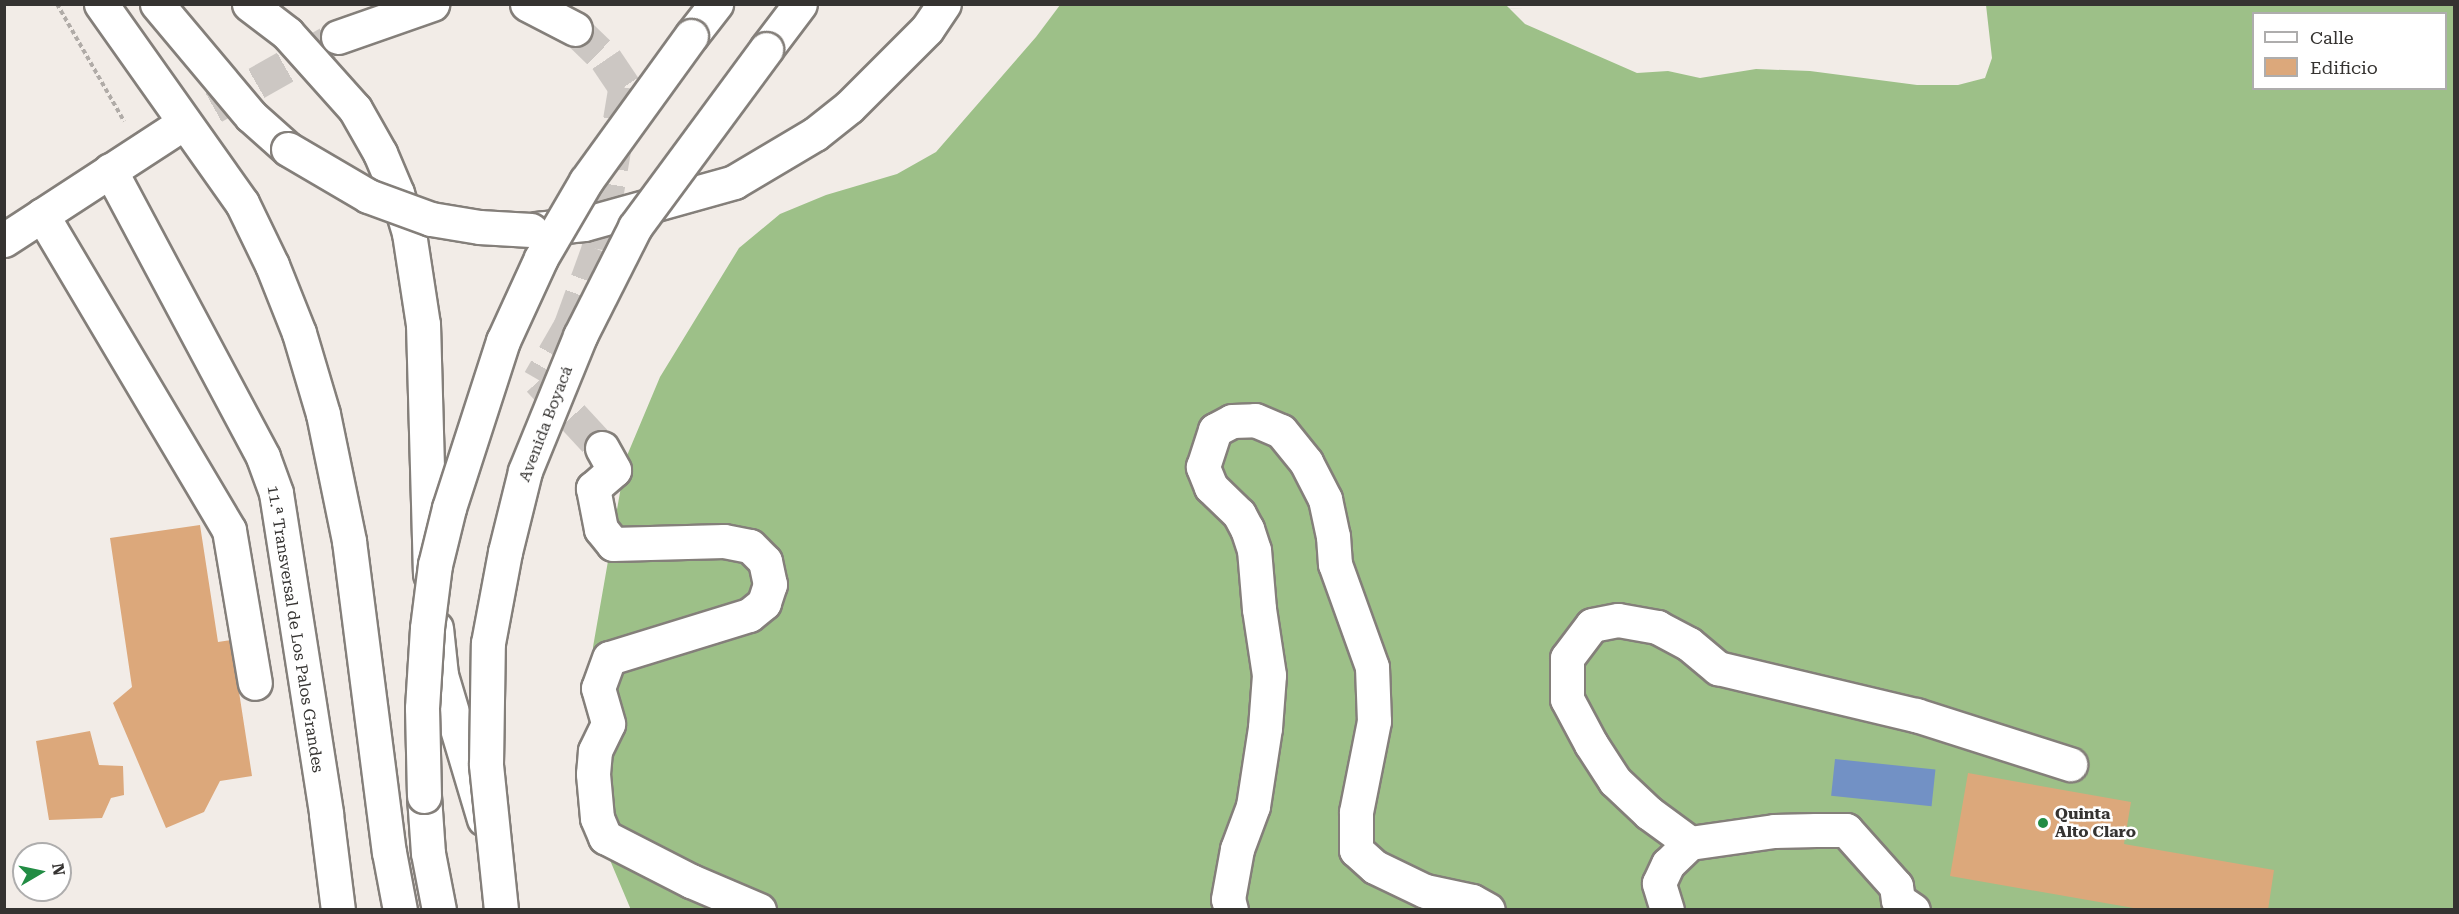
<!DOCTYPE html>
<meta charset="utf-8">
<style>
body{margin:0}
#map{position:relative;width:2459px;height:914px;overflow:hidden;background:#f2ece7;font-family:"Roboto Serif",serif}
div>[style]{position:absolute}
.forest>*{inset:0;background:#9dc088}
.water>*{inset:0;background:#7291c5;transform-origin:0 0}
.building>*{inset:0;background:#dca87b}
.minor-tunnel>*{height:33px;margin-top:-16.5px;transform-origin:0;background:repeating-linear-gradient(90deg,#ccc7c3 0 33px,transparent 0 49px)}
.path>*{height:4px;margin-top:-2px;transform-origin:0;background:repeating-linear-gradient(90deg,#b0aba7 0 4.5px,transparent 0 7.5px)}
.roads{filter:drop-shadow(2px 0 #847f7a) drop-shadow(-2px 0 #847f7a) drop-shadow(0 2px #847f7a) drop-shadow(0 -2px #847f7a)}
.minor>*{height:33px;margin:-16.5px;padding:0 16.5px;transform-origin:16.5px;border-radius:16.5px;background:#fff}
.highway>*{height:33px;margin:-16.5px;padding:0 16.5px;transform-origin:16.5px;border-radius:16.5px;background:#fff}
.bridges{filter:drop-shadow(2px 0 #847f7a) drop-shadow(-2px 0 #847f7a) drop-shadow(0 2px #847f7a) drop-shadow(0 -2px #847f7a)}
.highway-bridge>*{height:33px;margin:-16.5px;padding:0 16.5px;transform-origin:16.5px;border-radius:16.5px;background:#fff}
.dots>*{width:16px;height:16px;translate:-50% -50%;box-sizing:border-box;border:3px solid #fff;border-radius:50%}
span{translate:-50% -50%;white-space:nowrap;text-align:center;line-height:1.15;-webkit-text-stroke:5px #fff;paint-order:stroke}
.street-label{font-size:16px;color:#353331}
.poi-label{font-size:16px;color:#353331;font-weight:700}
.left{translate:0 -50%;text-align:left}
.frame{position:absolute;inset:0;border:6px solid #353331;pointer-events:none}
.legend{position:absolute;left:2252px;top:12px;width:195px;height:78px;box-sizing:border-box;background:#fff;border:2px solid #aeadad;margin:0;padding:8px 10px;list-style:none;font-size:18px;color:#353331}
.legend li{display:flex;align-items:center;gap:12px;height:30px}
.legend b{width:30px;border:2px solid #aeadad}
.north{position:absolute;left:12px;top:842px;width:60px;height:60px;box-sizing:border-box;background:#fff;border:2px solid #aeadad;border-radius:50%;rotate:81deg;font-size:16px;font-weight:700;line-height:24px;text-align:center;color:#353331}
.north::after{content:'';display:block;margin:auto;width:21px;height:27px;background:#228c44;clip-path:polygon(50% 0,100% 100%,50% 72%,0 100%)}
</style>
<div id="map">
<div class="forest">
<i style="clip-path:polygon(evenodd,1060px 5px,1506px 5px,1525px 24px,1637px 73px,1668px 71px,1700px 78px,1756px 69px,1810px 71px,1917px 85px,1958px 85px,1985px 78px,1992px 58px,1986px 5px,2454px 5px,2454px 909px,631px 910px,607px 853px,590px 762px,593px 647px,626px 458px,660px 377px,739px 248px,780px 214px,826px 195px,897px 174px,936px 152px,1036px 37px,1060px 5px,2254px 14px,2446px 14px,2446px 88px,2254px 88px,2254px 14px)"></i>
</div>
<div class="water">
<i style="left:1835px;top:759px;width:101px;height:37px;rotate:6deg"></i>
</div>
<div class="building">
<i style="clip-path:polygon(200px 525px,218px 642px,231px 640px,252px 776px,220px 781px,204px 812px,166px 828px,113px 703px,132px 687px,110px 538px)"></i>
<i style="clip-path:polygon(90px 731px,99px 765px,123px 766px,124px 795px,111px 798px,102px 818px,49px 820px,36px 741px)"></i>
<i style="clip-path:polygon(1968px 773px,2131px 802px,2124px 844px,2274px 870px,2268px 910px,2145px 910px,1950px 876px)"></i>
</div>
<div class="minor-tunnel">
<i style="left:575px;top:29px;width:43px;rotate:44.1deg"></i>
<i style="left:606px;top:59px;width:34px;rotate:56deg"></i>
<i style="left:625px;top:87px;width:164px;rotate:99.5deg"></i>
<i style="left:598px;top:249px;width:82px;rotate:110deg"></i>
<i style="left:570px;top:326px;width:62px;rotate:119.9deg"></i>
<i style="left:539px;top:380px;width:93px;rotate:47.2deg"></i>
<i style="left:171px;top:131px;width:192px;rotate:-29.4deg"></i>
</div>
<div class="path">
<i style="left:57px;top:4px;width:135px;rotate:60.2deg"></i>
</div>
<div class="roads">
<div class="minor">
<i style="left:527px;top:4px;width:54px;rotate:27.5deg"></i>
<i style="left:338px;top:37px;width:100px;rotate:-19.3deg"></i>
<i style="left:110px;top:170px;width:325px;rotate:61.9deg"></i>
<i style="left:263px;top:457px;width:38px;rotate:70deg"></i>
<i style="left:276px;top:493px;width:325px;rotate:81.1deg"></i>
<i style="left:326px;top:814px;width:97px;rotate:82.9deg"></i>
<i style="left:42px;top:215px;width:366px;rotate:59.3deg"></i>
<i style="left:229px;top:530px;width:155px;rotate:80.4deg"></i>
<i style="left:4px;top:240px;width:199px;rotate:-33.1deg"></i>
<i style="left:602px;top:448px;width:25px;rotate:61deg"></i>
<i style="left:614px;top:470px;width:28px;rotate:139deg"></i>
<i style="left:593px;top:488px;width:42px;rotate:79deg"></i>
<i style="left:601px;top:529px;width:19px;rotate:51deg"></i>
<i style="left:613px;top:544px;width:111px;rotate:-1.5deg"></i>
<i style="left:724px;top:541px;width:26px;rotate:11deg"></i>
<i style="left:750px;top:546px;width:21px;rotate:45deg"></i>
<i style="left:765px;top:561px;width:24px;rotate:78deg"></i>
<i style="left:770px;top:584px;width:20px;rotate:108deg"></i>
<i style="left:764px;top:603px;width:19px;rotate:141deg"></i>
<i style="left:749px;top:615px;width:146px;rotate:162.9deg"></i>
<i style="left:609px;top:658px;width:32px;rotate:110deg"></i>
<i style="left:598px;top:688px;width:37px;rotate:74deg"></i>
<i style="left:608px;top:724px;width:30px;rotate:116deg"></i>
<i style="left:595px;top:751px;width:23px;rotate:95deg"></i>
<i style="left:593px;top:774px;width:44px;rotate:84.8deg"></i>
<i style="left:597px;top:818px;width:21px;rotate:67deg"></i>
<i style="left:605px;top:837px;width:97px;rotate:27.1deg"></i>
<i style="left:691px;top:881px;width:74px;rotate:23.1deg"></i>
<i style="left:1690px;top:843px;width:51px;rotate:-143.8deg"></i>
<i style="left:1649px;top:813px;width:47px;rotate:-136.7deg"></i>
<i style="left:1615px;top:781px;width:44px;rotate:-123deg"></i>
<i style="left:1591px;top:744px;width:51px;rotate:-118.1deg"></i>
<i style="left:1567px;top:699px;width:41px;rotate:-90deg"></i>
<i style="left:1567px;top:658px;width:41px;rotate:-52.9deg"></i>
<i style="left:1592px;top:625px;width:26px;rotate:-11deg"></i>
<i style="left:1618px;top:620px;width:40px;rotate:10deg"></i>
<i style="left:1657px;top:627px;width:36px;rotate:28deg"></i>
<i style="left:1689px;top:644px;width:38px;rotate:40deg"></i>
<i style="left:1718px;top:668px;width:204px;rotate:13.4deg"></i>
<i style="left:1916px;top:715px;width:162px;rotate:17.7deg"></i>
<i style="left:1231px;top:910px;width:11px;rotate:-105deg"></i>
<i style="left:1228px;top:899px;width:51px;rotate:-79.8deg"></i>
<i style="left:1237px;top:849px;width:46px;rotate:-69.6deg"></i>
<i style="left:1253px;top:806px;width:79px;rotate:-81.3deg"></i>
<i style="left:1265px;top:728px;width:53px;rotate:-85.7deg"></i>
<i style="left:1269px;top:675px;width:67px;rotate:-98.6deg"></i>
<i style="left:1259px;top:609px;width:59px;rotate:-94.8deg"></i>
<i style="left:1254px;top:550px;width:22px;rotate:-108deg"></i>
<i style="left:1247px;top:529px;width:17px;rotate:-118deg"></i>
<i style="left:1239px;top:514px;width:39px;rotate:-136deg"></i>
<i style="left:1211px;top:487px;width:22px;rotate:-112deg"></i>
<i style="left:1203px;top:467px;width:39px;rotate:-72deg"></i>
<i style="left:1215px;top:430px;width:19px;rotate:-28deg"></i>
<i style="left:1232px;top:421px;width:23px;rotate:-2deg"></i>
<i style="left:1255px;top:420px;width:28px;rotate:23deg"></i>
<i style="left:1281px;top:431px;width:40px;rotate:51deg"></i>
<i style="left:1306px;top:462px;width:42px;rotate:62.8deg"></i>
<i style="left:1325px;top:499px;width:38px;rotate:78deg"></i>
<i style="left:1333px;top:536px;width:28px;rotate:86deg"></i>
<i style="left:1335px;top:564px;width:109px;rotate:70.2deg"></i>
<i style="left:1372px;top:667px;width:54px;rotate:87.9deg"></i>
<i style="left:1374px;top:721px;width:93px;rotate:101.2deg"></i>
<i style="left:1356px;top:812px;width:38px;rotate:90deg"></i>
<i style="left:1356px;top:850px;width:25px;rotate:42deg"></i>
<i style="left:1375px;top:867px;width:55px;rotate:25.6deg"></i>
<i style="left:1425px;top:891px;width:48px;rotate:12deg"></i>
<i style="left:1472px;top:901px;width:18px;rotate:29deg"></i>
<i style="left:1667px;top:910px;width:28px;rotate:-107deg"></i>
<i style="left:1659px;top:883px;width:21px;rotate:-65deg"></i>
<i style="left:1668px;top:864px;width:30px;rotate:-44deg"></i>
<i style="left:1690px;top:843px;width:85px;rotate:-8.1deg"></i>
<i style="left:1774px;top:831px;width:42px;rotate:-1.4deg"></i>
<i style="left:1816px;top:830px;width:30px"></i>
<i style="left:1846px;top:830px;width:75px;rotate:48.2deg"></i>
<i style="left:1896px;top:886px;width:14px;rotate:82deg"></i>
<i style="left:1898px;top:900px;width:18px;rotate:34deg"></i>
</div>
<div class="highway">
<i style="left:101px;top:4px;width:244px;rotate:54.7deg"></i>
<i style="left:242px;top:203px;width:69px;rotate:64.2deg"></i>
<i style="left:272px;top:265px;width:73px;rotate:68.3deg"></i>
<i style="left:299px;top:333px;width:84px;rotate:73.5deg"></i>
<i style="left:323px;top:414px;width:130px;rotate:78.4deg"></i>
<i style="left:349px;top:541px;width:314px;rotate:82.7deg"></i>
<i style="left:389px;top:852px;width:59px;rotate:79.3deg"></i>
<i style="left:157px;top:4px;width:146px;rotate:50deg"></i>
<i style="left:251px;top:116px;width:50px;rotate:41.7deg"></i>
<i style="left:249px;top:4px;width:48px;rotate:37.3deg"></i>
<i style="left:287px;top:33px;width:102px;rotate:48.2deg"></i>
<i style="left:355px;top:109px;width:51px;rotate:60.4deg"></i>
<i style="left:380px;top:153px;width:43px;rotate:67deg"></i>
<i style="left:397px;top:193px;width:42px;rotate:73.3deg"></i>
<i style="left:409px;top:233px;width:92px;rotate:81.3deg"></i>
<i style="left:423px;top:324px;width:250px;rotate:88.4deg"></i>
<i style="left:691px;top:36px;width:41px;rotate:-52deg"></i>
<i style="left:766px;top:49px;width:56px;rotate:-52.9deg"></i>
<i style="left:536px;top:229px;width:48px;rotate:-5.9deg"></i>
<i style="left:584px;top:224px;width:156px;rotate:-15.6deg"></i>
<i style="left:734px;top:182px;width:94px;rotate:-30.7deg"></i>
<i style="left:815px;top:134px;width:43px;rotate:-38.5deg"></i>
<i style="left:849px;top:107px;width:110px;rotate:-45deg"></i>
<i style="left:927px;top:29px;width:30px;rotate:-56deg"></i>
<i style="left:436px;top:628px;width:47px;rotate:83.9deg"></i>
<i style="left:441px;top:675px;width:150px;rotate:73.4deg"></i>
<i style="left:424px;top:796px;width:57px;rotate:86deg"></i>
<i style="left:428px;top:853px;width:58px;rotate:79.1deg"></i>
</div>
</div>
<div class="bridges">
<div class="highway-bridge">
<i style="left:288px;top:149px;width:93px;rotate:30.4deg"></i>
<i style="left:368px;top:196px;width:67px;rotate:20.1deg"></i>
<i style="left:431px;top:219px;width:49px;rotate:9.5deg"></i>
<i style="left:479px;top:227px;width:52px;rotate:3.3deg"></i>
<i style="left:424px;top:796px;width:88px;rotate:-91.3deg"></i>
<i style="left:422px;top:708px;width:80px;rotate:-86.4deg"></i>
<i style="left:427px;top:628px;width:64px;rotate:-82.8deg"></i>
<i style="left:435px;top:565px;width:59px;rotate:-76.2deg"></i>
<i style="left:449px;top:508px;width:176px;rotate:-72.1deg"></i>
<i style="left:503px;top:341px;width:91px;rotate:-65.4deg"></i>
<i style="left:541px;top:258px;width:89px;rotate:-59.7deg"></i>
<i style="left:586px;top:181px;width:179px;rotate:-54.1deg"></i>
<i style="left:501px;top:910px;width:147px;rotate:-95.9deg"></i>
<i style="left:486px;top:764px;width:121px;rotate:-89.1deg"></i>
<i style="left:488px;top:643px;width:93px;rotate:-79.4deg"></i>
<i style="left:505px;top:552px;width:83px;rotate:-76.1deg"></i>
<i style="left:525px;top:471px;width:146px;rotate:-67.8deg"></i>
<i style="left:580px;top:336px;width:122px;rotate:-63.2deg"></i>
<i style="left:635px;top:227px;width:221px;rotate:-53.6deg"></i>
</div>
</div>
<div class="dots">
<i style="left:2043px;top:823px;background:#228c44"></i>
</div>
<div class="street-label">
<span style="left:546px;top:424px;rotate:-69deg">Avenida Boyacá</span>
<span style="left:295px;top:629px;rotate:81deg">11.ª Transversal de Los Palos Grandes</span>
</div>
<div class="poi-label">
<span class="left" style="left:2055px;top:823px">Quinta<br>Alto Claro</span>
</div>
<div class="frame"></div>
<ul class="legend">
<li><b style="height:8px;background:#fff"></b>Calle</li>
<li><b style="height:16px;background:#dca87b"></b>Edificio</li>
</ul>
<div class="north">N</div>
</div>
